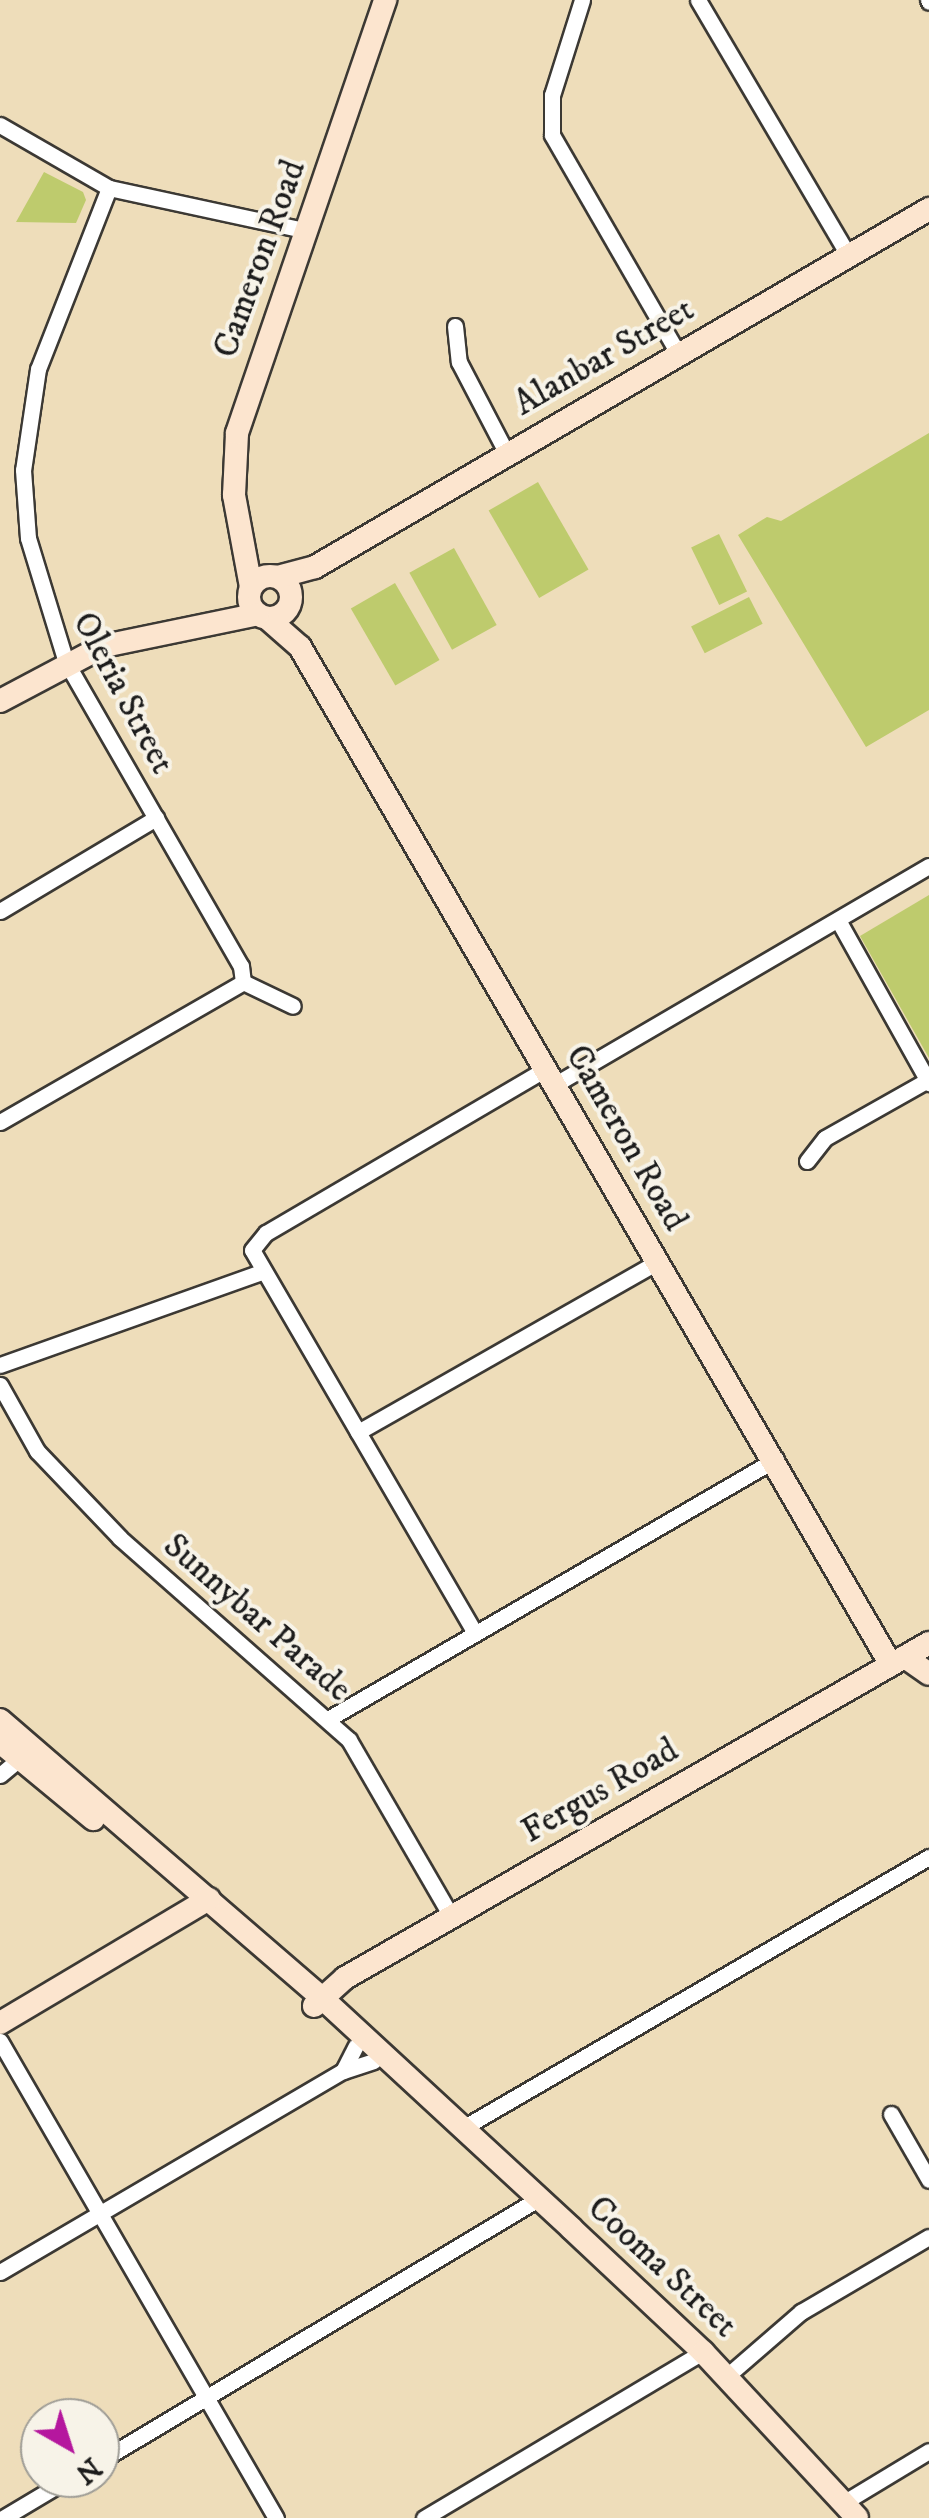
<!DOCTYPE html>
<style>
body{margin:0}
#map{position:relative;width:929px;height:2518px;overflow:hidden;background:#eeddba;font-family:"IM FELL DW Pica",serif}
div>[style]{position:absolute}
.green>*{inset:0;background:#becb6d;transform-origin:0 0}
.roads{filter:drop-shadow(2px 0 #3c3934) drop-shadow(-2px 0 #3c3934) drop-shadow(0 2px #3c3934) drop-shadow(0 -2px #3c3934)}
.street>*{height:15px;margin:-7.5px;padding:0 7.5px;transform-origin:7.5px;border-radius:7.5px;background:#fff}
.secondary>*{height:22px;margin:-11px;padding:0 11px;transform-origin:11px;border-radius:11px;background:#fce5cf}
.secondary>.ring{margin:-11px;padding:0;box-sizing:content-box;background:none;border:22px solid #fce5cf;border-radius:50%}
span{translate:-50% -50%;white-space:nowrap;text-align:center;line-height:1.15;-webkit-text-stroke:8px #f7f3e8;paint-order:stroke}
.street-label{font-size:35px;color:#1c1c1c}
.north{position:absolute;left:20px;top:2398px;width:100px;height:100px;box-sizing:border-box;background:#f7f3e8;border:2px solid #9f9d96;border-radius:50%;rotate:141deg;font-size:28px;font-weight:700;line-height:40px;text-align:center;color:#1c1c1c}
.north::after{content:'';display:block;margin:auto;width:35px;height:45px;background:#b5179e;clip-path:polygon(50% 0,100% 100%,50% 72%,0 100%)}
</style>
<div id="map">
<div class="green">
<i style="clip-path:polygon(44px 172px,83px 192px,86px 200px,76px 223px,16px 222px)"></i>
<i style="clip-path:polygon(929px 433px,929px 710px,866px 747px,738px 535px,767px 517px,781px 521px)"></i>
<i style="left:538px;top:482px;width:101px;height:57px;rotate:60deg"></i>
<i style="left:719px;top:534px;width:64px;height:31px;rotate:64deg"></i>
<i style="left:454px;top:548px;width:88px;height:51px;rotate:61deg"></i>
<i style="left:395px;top:583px;width:89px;height:51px;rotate:60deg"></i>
<i style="left:749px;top:597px;width:30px;height:65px;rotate:63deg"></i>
<i style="clip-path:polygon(929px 895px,929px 1058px,860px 936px)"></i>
</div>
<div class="roads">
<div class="street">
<i style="left:582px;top:0;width:100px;rotate:107.5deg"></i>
<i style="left:552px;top:95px;width:40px;rotate:90deg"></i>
<i style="left:552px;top:135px;width:254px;rotate:60deg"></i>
<i style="left:698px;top:0;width:297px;rotate:59.5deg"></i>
<i style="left:928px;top:0;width:2px;rotate:63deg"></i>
<i style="left:0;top:125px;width:126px;rotate:30deg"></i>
<i style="left:109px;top:188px;width:204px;rotate:12.2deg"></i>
<i style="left:109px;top:188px;width:194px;rotate:111.4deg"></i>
<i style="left:38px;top:369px;width:102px;rotate:98.4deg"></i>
<i style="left:23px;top:470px;width:68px;rotate:85.8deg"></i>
<i style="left:28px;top:538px;width:130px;rotate:73deg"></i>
<i style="left:66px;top:662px;width:351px;rotate:60.1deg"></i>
<i style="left:241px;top:966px;width:16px;rotate:83deg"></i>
<i style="left:243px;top:982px;width:55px;rotate:25.6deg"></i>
<i style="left:455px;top:326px;width:36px;rotate:84deg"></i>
<i style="left:459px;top:362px;width:104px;rotate:62.4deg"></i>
<i style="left:0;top:911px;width:182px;rotate:-30.8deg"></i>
<i style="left:838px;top:920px;width:187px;rotate:60.8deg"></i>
<i style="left:554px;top:1085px;width:434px;rotate:-30.3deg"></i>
<i style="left:0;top:1122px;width:280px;rotate:-29.9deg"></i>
<i style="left:807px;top:1161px;width:29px;rotate:-52deg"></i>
<i style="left:825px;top:1138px;width:118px;rotate:-29.4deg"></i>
<i style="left:0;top:1365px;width:277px;rotate:-19.6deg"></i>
<i style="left:0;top:1385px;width:76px;rotate:60.7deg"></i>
<i style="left:37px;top:1451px;width:120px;rotate:46.3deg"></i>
<i style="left:120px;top:1538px;width:305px;rotate:41.4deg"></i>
<i style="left:349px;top:1740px;width:203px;rotate:59.9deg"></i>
<i style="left:358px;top:1432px;width:344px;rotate:-29.6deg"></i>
<i style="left:475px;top:1633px;width:443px;rotate:-120.2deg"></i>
<i style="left:252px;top:1250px;width:22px;rotate:-51deg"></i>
<i style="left:266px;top:1233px;width:324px;rotate:-30.4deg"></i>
<i style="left:328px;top:1719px;width:518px;rotate:-30.13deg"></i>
<i style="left:0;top:1775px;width:33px;rotate:-40deg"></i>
<i style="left:0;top:2041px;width:551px;rotate:59.95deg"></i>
<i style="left:343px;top:2071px;width:28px;rotate:-63deg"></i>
<i style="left:891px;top:2114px;width:76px;rotate:60.1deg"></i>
<i style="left:461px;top:2129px;width:541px;rotate:-30.17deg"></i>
<i style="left:0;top:2272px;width:398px;rotate:-30.4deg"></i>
<i style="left:343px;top:2071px;width:32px;rotate:-18deg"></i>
<i style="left:727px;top:2376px;width:98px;rotate:-40.9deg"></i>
<i style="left:801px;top:2312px;width:148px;rotate:-30.4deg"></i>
<i style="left:100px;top:2461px;width:510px;rotate:-30.89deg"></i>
<i style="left:843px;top:2503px;width:100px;rotate:-31.2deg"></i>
<i style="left:3px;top:2518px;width:78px;rotate:-30.8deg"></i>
<i style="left:424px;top:2518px;width:325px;rotate:-30.8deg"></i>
</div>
<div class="secondary">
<i class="ring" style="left:249px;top:576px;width:20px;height:20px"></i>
<i style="left:278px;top:577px;width:38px;rotate:-15deg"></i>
<i style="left:315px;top:567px;width:711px;rotate:-30.24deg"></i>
<i style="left:251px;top:587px;width:94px;rotate:-100.5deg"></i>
<i style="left:234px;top:495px;width:62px;rotate:-87.2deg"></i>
<i style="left:237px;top:433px;width:458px;rotate:-71.1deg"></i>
<i style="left:267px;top:618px;width:44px;rotate:41.3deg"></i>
<i style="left:300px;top:647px;width:1177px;rotate:59.86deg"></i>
<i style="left:0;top:701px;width:118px;rotate:-27.9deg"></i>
<i style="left:104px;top:646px;width:157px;rotate:-11.7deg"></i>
<i style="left:905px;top:1657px;width:29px;rotate:35deg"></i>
<i style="left:0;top:1720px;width:425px;rotate:40.8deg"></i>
<i style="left:322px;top:1998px;width:340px;rotate:42.7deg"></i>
<i style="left:572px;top:2229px;width:180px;rotate:43.2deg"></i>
<i style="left:703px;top:2352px;width:226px;rotate:47.1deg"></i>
<i style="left:0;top:1742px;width:121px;rotate:39.6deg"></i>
<i style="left:314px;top:2006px;width:42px;rotate:-42.1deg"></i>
<i style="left:345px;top:1978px;width:673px;rotate:-29.84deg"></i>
<i style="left:0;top:2023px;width:243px;rotate:-30.7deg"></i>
</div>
</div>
<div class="street-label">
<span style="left:260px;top:259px;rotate:-70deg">Cameron Road</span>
<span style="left:604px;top:357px;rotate:-30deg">Alanbar Street</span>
<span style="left:123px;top:693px;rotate:62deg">Oleria Street</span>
<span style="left:626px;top:1138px;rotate:60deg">Cameron Road</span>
<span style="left:257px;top:1618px;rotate:41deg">Sunnybar Parade</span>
<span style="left:600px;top:1791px;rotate:-30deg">Fergus Road</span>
<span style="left:662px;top:2267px;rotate:43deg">Cooma Street</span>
</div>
<div class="north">N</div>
</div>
